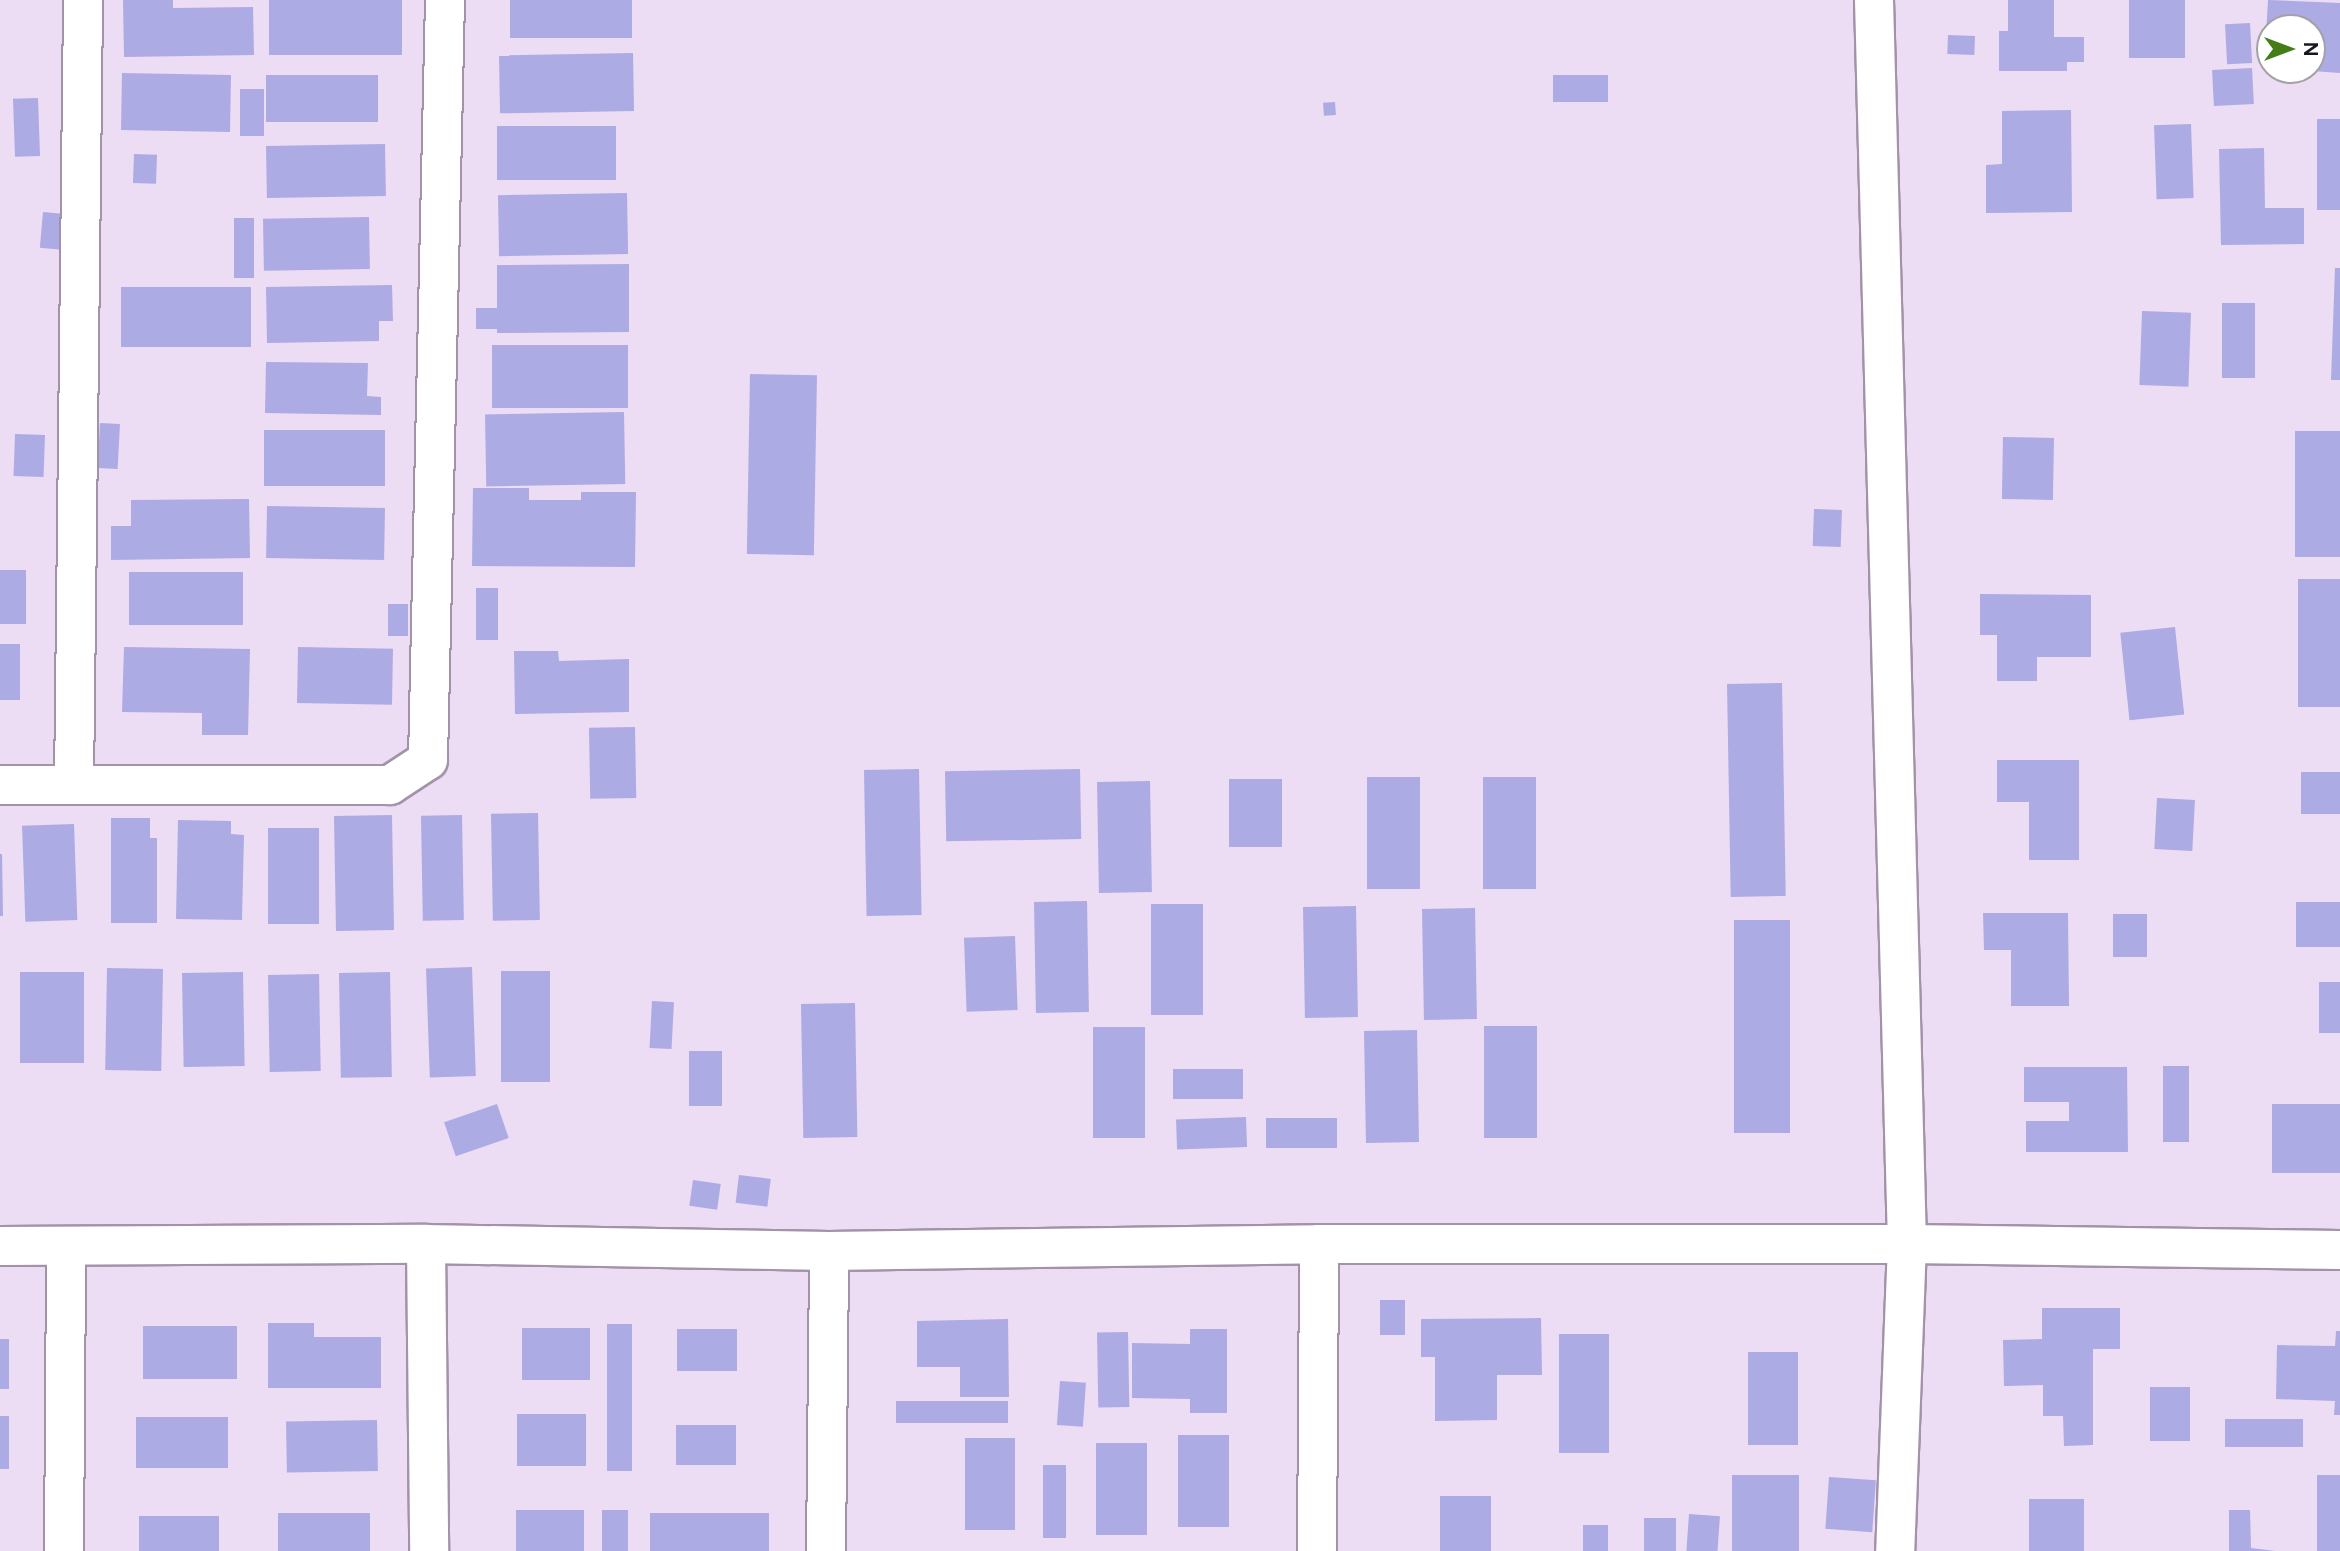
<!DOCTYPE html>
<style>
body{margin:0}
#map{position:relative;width:2340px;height:1551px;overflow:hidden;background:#ecdcf4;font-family:Figtree,sans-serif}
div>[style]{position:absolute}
.building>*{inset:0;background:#adabe4;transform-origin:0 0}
.roads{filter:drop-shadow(2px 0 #a293a9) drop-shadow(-2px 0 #a293a9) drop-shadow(0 2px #a293a9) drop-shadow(0 -2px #a293a9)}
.minor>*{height:38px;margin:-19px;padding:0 19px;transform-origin:19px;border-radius:19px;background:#fff}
span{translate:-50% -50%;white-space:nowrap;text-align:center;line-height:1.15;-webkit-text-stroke:5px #fff;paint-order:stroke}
.north{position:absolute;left:2256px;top:14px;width:70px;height:70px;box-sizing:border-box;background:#fff;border:2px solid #a4a1a5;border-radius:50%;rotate:90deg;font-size:19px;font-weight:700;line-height:28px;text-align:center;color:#1b151d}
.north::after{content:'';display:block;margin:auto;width:24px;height:32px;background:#447d16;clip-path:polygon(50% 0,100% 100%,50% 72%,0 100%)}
</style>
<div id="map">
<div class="building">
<i style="clip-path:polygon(123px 0,173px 0,173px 8px,253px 7px,254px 55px,124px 57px)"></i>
<i style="left:269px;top:0;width:133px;height:55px"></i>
<i style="left:510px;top:0;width:122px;height:38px"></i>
<i style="clip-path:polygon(2008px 0,2054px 0,2054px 37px,2084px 37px,2084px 62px,2067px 62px,2067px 71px,1999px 71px,1999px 31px,2008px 31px)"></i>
<i style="left:2129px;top:0;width:56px;height:58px"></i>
<i style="clip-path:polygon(2268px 0,2340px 3px,2340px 73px,2312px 71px,2312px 28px,2270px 28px,2270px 69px,2264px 69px)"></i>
<i style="left:2250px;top:23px;width:40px;height:25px;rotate:87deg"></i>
<i style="left:1948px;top:35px;width:27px;height:19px;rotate:2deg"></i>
<i style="left:633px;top:53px;width:58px;height:134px;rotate:89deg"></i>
<i style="left:2252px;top:68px;width:36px;height:40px;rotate:87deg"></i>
<i style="left:122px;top:73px;width:109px;height:57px;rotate:1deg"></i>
<i style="left:266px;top:75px;width:112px;height:47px"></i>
<i style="left:1553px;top:75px;width:55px;height:27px"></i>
<i style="left:240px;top:89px;width:24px;height:47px"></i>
<i style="left:38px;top:98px;width:58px;height:25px;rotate:88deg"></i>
<i style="left:1335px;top:102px;width:13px;height:12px;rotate:86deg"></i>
<i style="clip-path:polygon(2071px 110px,2072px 212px,1986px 213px,1986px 165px,2002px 164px,2002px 111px)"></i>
<i style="left:2317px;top:119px;width:23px;height:91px"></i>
<i style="left:2191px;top:124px;width:74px;height:37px;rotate:88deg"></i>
<i style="left:616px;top:126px;width:54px;height:119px;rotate:90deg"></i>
<i style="left:385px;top:144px;width:52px;height:119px;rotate:89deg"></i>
<i style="clip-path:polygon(2264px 148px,2265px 208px,2304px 208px,2304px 244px,2221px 245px,2219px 149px)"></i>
<i style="left:134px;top:154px;width:23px;height:29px;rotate:2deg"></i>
<i style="left:627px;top:193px;width:61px;height:129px;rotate:89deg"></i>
<i style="left:43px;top:212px;width:25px;height:36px;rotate:5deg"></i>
<i style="left:369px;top:217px;width:52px;height:106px;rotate:89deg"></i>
<i style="left:234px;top:218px;width:20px;height:60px"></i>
<i style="clip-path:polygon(629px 264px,629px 332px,497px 333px,497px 329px,476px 329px,476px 308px,497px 308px,497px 265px)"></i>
<i style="clip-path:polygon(2335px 268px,2340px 268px,2340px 380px,2331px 380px)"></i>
<i style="clip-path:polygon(392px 285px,393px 321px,379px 321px,379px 341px,267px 343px,266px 287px)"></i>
<i style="left:121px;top:287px;width:130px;height:60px"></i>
<i style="left:2222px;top:303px;width:33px;height:75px"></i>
<i style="left:2142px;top:311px;width:49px;height:74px;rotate:2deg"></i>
<i style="left:492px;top:345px;width:136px;height:63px"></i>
<i style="clip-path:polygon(266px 362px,368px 363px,367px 396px,381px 397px,381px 415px,265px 413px)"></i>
<i style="left:750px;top:374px;width:67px;height:180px;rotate:1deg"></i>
<i style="left:624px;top:412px;width:72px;height:139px;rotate:89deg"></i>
<i style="left:100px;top:423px;width:20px;height:45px;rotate:3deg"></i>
<i style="left:264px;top:430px;width:121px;height:56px"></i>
<i style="left:2295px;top:431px;width:45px;height:126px"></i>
<i style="left:15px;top:434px;width:30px;height:42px;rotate:2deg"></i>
<i style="left:2003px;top:437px;width:51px;height:62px;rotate:1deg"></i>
<i style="clip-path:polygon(473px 488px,529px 488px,529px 500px,581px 500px,581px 492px,636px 492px,635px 567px,472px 566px)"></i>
<i style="clip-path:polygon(249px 499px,250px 558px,111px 560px,111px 526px,131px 526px,131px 500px)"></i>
<i style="left:267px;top:506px;width:118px;height:52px;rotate:1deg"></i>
<i style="left:1814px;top:509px;width:28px;height:37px;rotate:2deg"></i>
<i style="left:0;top:570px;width:26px;height:54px"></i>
<i style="left:243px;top:572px;width:53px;height:114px;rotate:90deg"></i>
<i style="left:2298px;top:579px;width:42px;height:128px"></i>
<i style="left:476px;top:588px;width:22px;height:52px"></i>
<i style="clip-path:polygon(1980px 594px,2091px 595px,2091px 657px,2037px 657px,2037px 681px,1997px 681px,1997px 635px,1980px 635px)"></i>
<i style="left:388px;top:604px;width:20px;height:32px"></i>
<i style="left:2175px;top:627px;width:88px;height:55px;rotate:84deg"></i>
<i style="left:0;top:644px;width:20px;height:56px"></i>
<i style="clip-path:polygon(124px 647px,250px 649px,248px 735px,202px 735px,202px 713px,122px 712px)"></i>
<i style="left:298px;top:647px;width:95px;height:56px;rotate:1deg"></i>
<i style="clip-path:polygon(514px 651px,558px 651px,559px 661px,629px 659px,629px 712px,515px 714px)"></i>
<i style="left:1782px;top:683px;width:213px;height:55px;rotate:89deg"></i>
<i style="left:635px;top:727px;width:71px;height:46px;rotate:89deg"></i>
<i style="clip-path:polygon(1997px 760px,2079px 760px,2079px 860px,2029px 860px,2029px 802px,1997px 802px)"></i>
<i style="left:919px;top:769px;width:146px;height:55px;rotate:89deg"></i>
<i style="left:1080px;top:769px;width:70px;height:135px;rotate:89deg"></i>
<i style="left:2340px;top:772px;width:42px;height:39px;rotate:90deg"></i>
<i style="left:1367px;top:777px;width:53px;height:112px"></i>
<i style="left:1483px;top:777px;width:53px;height:112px"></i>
<i style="left:1229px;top:779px;width:53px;height:68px"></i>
<i style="left:1150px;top:781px;width:111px;height:53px;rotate:89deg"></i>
<i style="left:2157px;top:798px;width:38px;height:51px;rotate:3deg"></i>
<i style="left:538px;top:813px;width:107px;height:47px;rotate:89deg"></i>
<i style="left:392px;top:815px;width:115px;height:58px;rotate:89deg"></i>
<i style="left:462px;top:815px;width:105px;height:41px;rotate:89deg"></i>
<i style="clip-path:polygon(111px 818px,150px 818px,150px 838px,157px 838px,157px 923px,111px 923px)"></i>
<i style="clip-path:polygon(178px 820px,231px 821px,231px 834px,244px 835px,242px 920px,176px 919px)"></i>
<i style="left:74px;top:824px;width:96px;height:52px;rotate:88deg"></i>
<i style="left:268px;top:828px;width:51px;height:96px"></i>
<i style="clip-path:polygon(0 854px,2px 854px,3px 916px,0 916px)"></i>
<i style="left:1087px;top:901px;width:111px;height:53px;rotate:89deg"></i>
<i style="left:2340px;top:902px;width:45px;height:44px;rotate:90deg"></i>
<i style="left:1151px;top:904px;width:52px;height:111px"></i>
<i style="left:1356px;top:906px;width:111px;height:53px;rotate:89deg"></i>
<i style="left:1475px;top:908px;width:111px;height:53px;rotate:89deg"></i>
<i style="clip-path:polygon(1983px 913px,2068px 913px,2069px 1006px,2011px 1006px,2011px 950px,1984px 950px)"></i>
<i style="left:2113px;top:914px;width:34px;height:43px"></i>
<i style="left:1734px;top:920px;width:56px;height:213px"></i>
<i style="left:1015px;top:936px;width:74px;height:51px;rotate:88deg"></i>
<i style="left:472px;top:967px;width:109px;height:46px;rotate:88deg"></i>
<i style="left:107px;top:968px;width:56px;height:102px;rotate:1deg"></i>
<i style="left:501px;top:971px;width:49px;height:111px"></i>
<i style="left:20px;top:972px;width:64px;height:91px"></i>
<i style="left:243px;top:972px;width:94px;height:61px;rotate:89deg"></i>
<i style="left:390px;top:972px;width:105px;height:51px;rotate:89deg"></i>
<i style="left:319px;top:974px;width:97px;height:51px;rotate:89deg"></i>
<i style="left:2319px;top:982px;width:21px;height:51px"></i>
<i style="left:652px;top:1001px;width:22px;height:47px;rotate:3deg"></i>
<i style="left:855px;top:1003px;width:134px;height:54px;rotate:89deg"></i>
<i style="left:1484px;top:1026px;width:53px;height:112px"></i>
<i style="left:1093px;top:1027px;width:52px;height:111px"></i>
<i style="left:1417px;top:1030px;width:112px;height:53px;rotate:89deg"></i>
<i style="left:689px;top:1051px;width:33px;height:55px"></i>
<i style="left:2189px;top:1066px;width:76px;height:26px;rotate:90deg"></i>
<i style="clip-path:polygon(2024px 1067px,2127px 1067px,2128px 1152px,2026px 1152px,2026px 1121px,2069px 1121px,2069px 1102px,2024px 1102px)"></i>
<i style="left:1173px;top:1069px;width:70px;height:30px"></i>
<i style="left:497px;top:1104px;width:36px;height:56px;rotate:71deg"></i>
<i style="left:2340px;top:1104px;width:69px;height:68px;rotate:90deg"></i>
<i style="left:1246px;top:1117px;width:30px;height:70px;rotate:88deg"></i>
<i style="left:1337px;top:1118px;width:30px;height:71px;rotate:90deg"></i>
<i style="left:739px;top:1175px;width:32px;height:28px;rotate:7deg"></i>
<i style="left:693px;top:1180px;width:28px;height:26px;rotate:8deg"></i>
<i style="left:1380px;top:1300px;width:25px;height:35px"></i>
<i style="clip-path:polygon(2042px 1308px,2120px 1308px,2120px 1349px,2093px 1349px,2093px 1445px,2064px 1446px,2063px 1416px,2043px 1416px,2043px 1385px,2004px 1386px,2003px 1340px,2042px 1339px)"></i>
<i style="clip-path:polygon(1541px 1318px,1542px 1375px,1497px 1375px,1497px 1420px,1435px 1421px,1435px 1357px,1421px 1357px,1421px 1319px)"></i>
<i style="clip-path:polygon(1008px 1319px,1009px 1397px,960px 1397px,960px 1367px,917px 1367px,917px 1321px)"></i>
<i style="clip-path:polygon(268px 1323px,314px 1323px,314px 1337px,381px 1337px,381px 1388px,268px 1388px)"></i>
<i style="left:607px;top:1324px;width:25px;height:147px"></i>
<i style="left:237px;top:1326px;width:53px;height:94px;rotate:90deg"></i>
<i style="left:522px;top:1328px;width:68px;height:52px"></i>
<i style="left:677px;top:1329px;width:60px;height:42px"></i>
<i style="clip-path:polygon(1190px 1329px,1227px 1329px,1227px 1413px,1190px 1413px,1190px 1399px,1132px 1398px,1132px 1343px,1190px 1344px)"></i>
<i style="clip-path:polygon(2336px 1331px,2340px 1331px,2340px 1415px,2334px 1415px,2335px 1401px,2276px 1399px,2277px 1345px,2335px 1346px)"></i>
<i style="left:1128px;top:1332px;width:75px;height:31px;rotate:89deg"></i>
<i style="left:1559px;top:1334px;width:50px;height:119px"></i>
<i style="left:9px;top:1339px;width:50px;height:9px;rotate:90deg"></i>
<i style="left:1798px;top:1352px;width:93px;height:50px;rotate:90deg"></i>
<i style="left:1060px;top:1381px;width:26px;height:44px;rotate:4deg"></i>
<i style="left:2150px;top:1387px;width:40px;height:54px"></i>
<i style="left:1008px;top:1401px;width:22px;height:112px;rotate:90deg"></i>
<i style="left:517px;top:1414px;width:69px;height:52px"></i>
<i style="left:0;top:1416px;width:9px;height:53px"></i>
<i style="left:136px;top:1417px;width:92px;height:51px"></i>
<i style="left:2225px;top:1419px;width:78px;height:28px"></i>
<i style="left:377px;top:1420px;width:51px;height:91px;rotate:89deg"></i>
<i style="left:676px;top:1425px;width:60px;height:40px"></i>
<i style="left:1178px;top:1435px;width:51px;height:92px"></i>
<i style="left:965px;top:1438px;width:50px;height:92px"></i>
<i style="left:1096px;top:1443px;width:51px;height:92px"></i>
<i style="left:1043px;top:1465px;width:23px;height:73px"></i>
<i style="left:1732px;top:1475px;width:67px;height:76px"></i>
<i style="left:2317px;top:1475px;width:23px;height:76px"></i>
<i style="left:1829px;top:1477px;width:47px;height:52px;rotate:4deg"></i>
<i style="left:1440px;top:1496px;width:51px;height:55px"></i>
<i style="left:2084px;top:1499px;width:52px;height:55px;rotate:90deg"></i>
<i style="left:516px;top:1510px;width:68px;height:41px"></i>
<i style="left:602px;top:1510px;width:26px;height:41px"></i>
<i style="clip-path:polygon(2229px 1510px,2250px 1510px,2251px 1548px,2275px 1551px,2229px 1551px)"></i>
<i style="left:278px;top:1513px;width:92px;height:38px"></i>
<i style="left:769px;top:1513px;width:38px;height:119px;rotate:90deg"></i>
<i style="left:1689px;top:1514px;width:31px;height:37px;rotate:4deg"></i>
<i style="left:219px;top:1516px;width:35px;height:80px;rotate:90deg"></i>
<i style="left:1644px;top:1518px;width:32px;height:33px"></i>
<i style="left:1583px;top:1525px;width:25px;height:26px"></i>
</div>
<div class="roads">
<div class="minor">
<i style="left:1874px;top:0;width:1244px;rotate:88.48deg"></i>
<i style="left:1907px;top:1244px;width:307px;rotate:92.2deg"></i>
<i style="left:0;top:785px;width:390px"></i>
<i style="left:390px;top:785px;width:45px;rotate:-33.3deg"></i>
<i style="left:428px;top:760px;width:760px;rotate:-88.72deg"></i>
<i style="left:74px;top:785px;width:785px;rotate:-89.34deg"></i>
<i style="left:426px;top:1244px;width:307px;rotate:89.4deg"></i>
<i style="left:0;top:1246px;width:426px;rotate:-0.3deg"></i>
<i style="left:426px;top:1244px;width:403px;rotate:1deg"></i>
<i style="left:829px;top:1251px;width:490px;rotate:-0.8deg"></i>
<i style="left:1319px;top:1244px;width:588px"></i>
<i style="left:1907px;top:1244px;width:433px;rotate:0.8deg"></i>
<i style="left:64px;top:1551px;width:304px;rotate:-89.6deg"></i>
<i style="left:826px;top:1551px;width:300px;rotate:-89.4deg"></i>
<i style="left:1317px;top:1551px;width:307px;rotate:-89.6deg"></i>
</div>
</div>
<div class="north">N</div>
</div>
